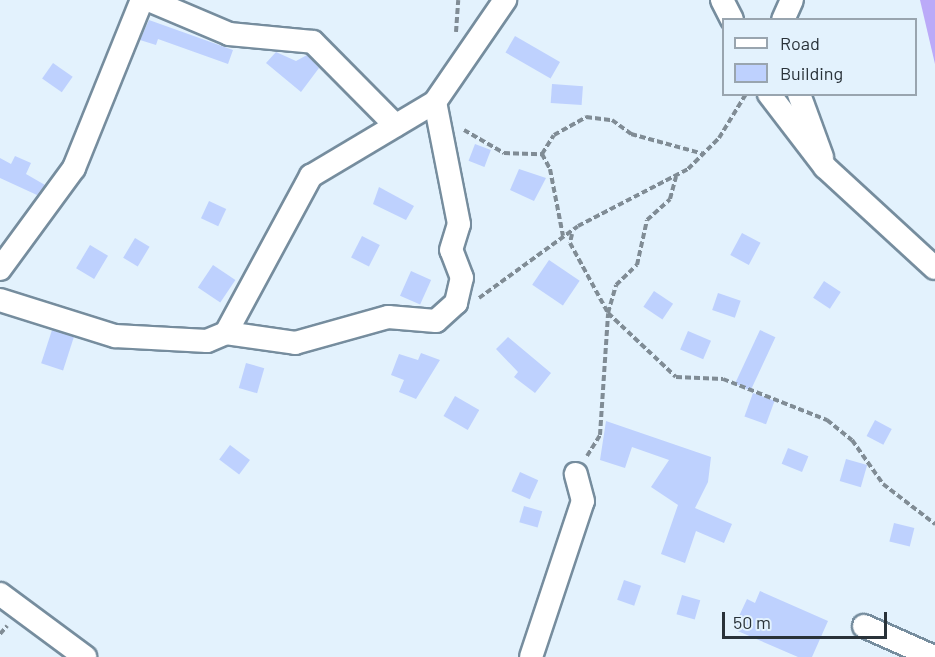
<!DOCTYPE html>
<style>
body{margin:0}
#map{position:relative;width:935px;height:657px;overflow:hidden;background:#e3f2fd;font-family:Barlow,sans-serif}
div>[style]{position:absolute}
.forest>*{inset:0;background:#bbaaf8}
.building>*{inset:0;background:#bed1fe;transform-origin:0 0}
.path>*{height:4px;margin-top:-2px;transform-origin:0;background:repeating-linear-gradient(90deg,#808c95 0 6px,transparent 0 9px)}
.roads{filter:drop-shadow(2px 0 #768d9e) drop-shadow(-2px 0 #768d9e) drop-shadow(0 2px #768d9e) drop-shadow(0 -2px #768d9e)}
.minor>*{height:22px;margin:-11px;padding:0 11px;transform-origin:11px;border-radius:11px;background:#fff}
span{translate:-50% -50%;white-space:nowrap;text-align:center;line-height:1.15;-webkit-text-stroke:6px #e3f2fd;paint-order:stroke}
.legend{position:absolute;left:722px;top:18px;width:195px;height:78px;box-sizing:border-box;background:#e3f2fd;border:2px solid #99a5af;margin:0;padding:8px 10px;list-style:none;font-size:18px;color:#293239}
.legend li{display:flex;align-items:center;gap:12px;height:30px}
.legend b{width:30px;border:2px solid #99a5af}
.scale{position:absolute;left:722px;top:612px;width:165px;height:27px;box-sizing:border-box;border:3px solid #293239;border-top:0;padding-left:8px;font-size:18px;line-height:21px;white-space:nowrap;color:#293239;-webkit-text-stroke:4px #e3f2fd;paint-order:stroke}
</style>
<div id="map">
<div class="forest">
<i style="clip-path:polygon(920px 0,935px 0,935px 64px)"></i>
</div>
<div class="building">
<i style="clip-path:polygon(149px 20px,233px 50px,228px 64px,158px 39px,156px 45px,140px 40px)"></i>
<i style="left:515px;top:36px;width:52px;height:19px;rotate:30deg"></i>
<i style="clip-path:polygon(276px 52px,296px 61px,307px 55px,319px 68px,301px 92px,266px 63px)"></i>
<i style="left:53px;top:63px;width:24px;height:19px;rotate:35deg"></i>
<i style="left:552px;top:84px;width:31px;height:19px;rotate:4deg"></i>
<i style="left:475px;top:144px;width:17px;height:18px;rotate:21deg"></i>
<i style="clip-path:polygon(15px 156px,31px 163px,26px 174px,45px 185px,37px 195px,0 178px,0 158px,11px 164px)"></i>
<i style="clip-path:polygon(519px 169px,546px 178px,534px 201px,510px 190px)"></i>
<i style="clip-path:polygon(379px 187px,414px 206px,406px 220px,373px 204px)"></i>
<i style="left:209px;top:201px;width:19px;height:19px;rotate:25deg"></i>
<i style="left:742px;top:233px;width:21px;height:25px;rotate:28deg"></i>
<i style="left:362px;top:236px;width:20px;height:24px;rotate:27deg"></i>
<i style="left:135px;top:238px;width:17px;height:23px;rotate:31deg"></i>
<i style="left:90px;top:245px;width:21px;height:27px;rotate:31deg"></i>
<i style="left:549px;top:260px;width:37px;height:30px;rotate:34deg"></i>
<i style="left:213px;top:265px;width:27px;height:27px;rotate:34deg"></i>
<i style="left:411px;top:271px;width:22px;height:27px;rotate:24deg"></i>
<i style="left:824px;top:281px;width:20px;height:20px;rotate:33deg"></i>
<i style="left:654px;top:291px;width:23px;height:19px;rotate:34deg"></i>
<i style="left:718px;top:293px;width:24px;height:18px;rotate:19deg"></i>
<i style="left:52px;top:330px;width:23px;height:35px;rotate:18deg"></i>
<i style="left:760px;top:330px;width:17px;height:59px;rotate:25deg"></i>
<i style="left:688px;top:331px;width:25px;height:20px;rotate:23deg"></i>
<i style="clip-path:polygon(508px 337px,551px 373px,535px 393px,514px 377px,518px 372px,496px 349px)"></i>
<i style="clip-path:polygon(421px 353px,440px 360px,416px 399px,399px 392px,404px 380px,391px 375px,399px 354px,418px 360px)"></i>
<i style="left:246px;top:363px;width:19px;height:26px;rotate:16deg"></i>
<i style="left:753px;top:393px;width:23px;height:25px;rotate:20deg"></i>
<i style="left:455px;top:396px;width:28px;height:23px;rotate:30deg"></i>
<i style="left:875px;top:420px;width:19px;height:18px;rotate:28deg"></i>
<i style="clip-path:polygon(606px 421px,711px 457px,708px 482px,695px 508px,732px 524px,724px 543px,696px 531px,685px 563px,661px 554px,678px 505px,651px 487px,669px 460px,632px 447px,625px 468px,600px 460px)"></i>
<i style="left:230px;top:445px;width:25px;height:18px;rotate:37deg"></i>
<i style="left:788px;top:448px;width:22px;height:17px;rotate:22deg"></i>
<i style="left:846px;top:459px;width:22px;height:23px;rotate:16deg"></i>
<i style="left:520px;top:472px;width:20px;height:21px;rotate:24deg"></i>
<i style="left:524px;top:506px;width:19px;height:17px;rotate:16deg"></i>
<i style="left:894px;top:523px;width:21px;height:19px;rotate:14deg"></i>
<i style="left:624px;top:580px;width:18px;height:21px;rotate:19deg"></i>
<i style="clip-path:polygon(760px 591px,828px 621px,812px 657px,798px 657px,733px 629px,747px 599px,755px 603px)"></i>
<i style="left:682px;top:595px;width:19px;height:20px;rotate:16deg"></i>
</div>
<div class="path">
<i style="left:456px;top:32px;width:32px;rotate:-86deg"></i>
<i style="left:464px;top:130px;width:46px;rotate:29.9deg"></i>
<i style="left:504px;top:153px;width:38px;rotate:2deg"></i>
<i style="left:542px;top:154px;width:17px;rotate:62deg"></i>
<i style="left:550px;top:169px;width:68px;rotate:79deg"></i>
<i style="left:542px;top:154px;width:22px;rotate:-58deg"></i>
<i style="left:554px;top:135px;width:37px;rotate:-29deg"></i>
<i style="left:586px;top:117px;width:26px;rotate:7deg"></i>
<i style="left:612px;top:120px;width:24px;rotate:36deg"></i>
<i style="left:631px;top:134px;width:76px;rotate:15.3deg"></i>
<i style="left:572px;top:234px;width:9px;rotate:103deg"></i>
<i style="left:570px;top:243px;width:80px;rotate:61.5deg"></i>
<i style="left:608px;top:313px;width:93px;rotate:43.3deg"></i>
<i style="left:676px;top:377px;width:47px;rotate:2.4deg"></i>
<i style="left:723px;top:379px;width:112px;rotate:21.5deg"></i>
<i style="left:827px;top:420px;width:32px;rotate:39deg"></i>
<i style="left:852px;top:440px;width:54px;rotate:54.8deg"></i>
<i style="left:883px;top:484px;width:66px;rotate:37.6deg"></i>
<i style="left:479px;top:298px;width:122px;rotate:-36deg"></i>
<i style="left:578px;top:226px;width:124px;rotate:-27.4deg"></i>
<i style="left:688px;top:169px;width:44px;rotate:-45deg"></i>
<i style="left:719px;top:138px;width:52px;rotate:-58.5deg"></i>
<i style="left:587px;top:456px;width:25px;rotate:-58deg"></i>
<i style="left:600px;top:435px;width:122px;rotate:-86.2deg"></i>
<i style="left:608px;top:313px;width:29px;rotate:-74deg"></i>
<i style="left:616px;top:285px;width:29px;rotate:-44deg"></i>
<i style="left:637px;top:265px;width:46px;rotate:-77.5deg"></i>
<i style="left:647px;top:220px;width:31px;rotate:-42deg"></i>
<i style="left:670px;top:199px;width:23px;rotate:-75deg"></i>
<i style="left:0;top:634px;width:11px;rotate:-49deg"></i>
</div>
<div class="roads">
<div class="minor">
<i style="left:149px;top:0;width:87px;rotate:23deg"></i>
<i style="left:229px;top:34px;width:84px;rotate:5.4deg"></i>
<i style="left:313px;top:42px;width:117px;rotate:45.3deg"></i>
<i style="left:722px;top:0;width:22px;rotate:63deg"></i>
<i style="left:783px;top:20px;width:22px;rotate:-66deg"></i>
<i style="left:769px;top:94px;width:92px;rotate:52.5deg"></i>
<i style="left:825px;top:167px;width:149px;rotate:42.6deg"></i>
<i style="left:799px;top:94px;width:67px;rotate:69.9deg"></i>
<i style="left:0;top:269px;width:125px;rotate:-53.8deg"></i>
<i style="left:74px;top:168px;width:181px;rotate:-68deg"></i>
<i style="left:0;top:300px;width:121px;rotate:17.4deg"></i>
<i style="left:115px;top:336px;width:92px;rotate:3.1deg"></i>
<i style="left:207px;top:341px;width:21px;rotate:-23deg"></i>
<i style="left:226px;top:333px;width:179px;rotate:-61.6deg"></i>
<i style="left:311px;top:176px;width:144px;rotate:-30.8deg"></i>
<i style="left:435px;top:102px;width:124px;rotate:-55.5deg"></i>
<i style="left:226px;top:333px;width:70px;rotate:8.2deg"></i>
<i style="left:295px;top:343px;width:97px;rotate:-15.6deg"></i>
<i style="left:388px;top:317px;width:48px;rotate:4.8deg"></i>
<i style="left:436px;top:321px;width:27px;rotate:-42deg"></i>
<i style="left:456px;top:303px;width:26px;rotate:-77deg"></i>
<i style="left:462px;top:278px;width:30px;rotate:-111deg"></i>
<i style="left:451px;top:250px;width:27px;rotate:-73deg"></i>
<i style="left:459px;top:224px;width:124px;rotate:-101.1deg"></i>
<i style="left:0;top:594px;width:106px;rotate:36.5deg"></i>
<i style="left:864px;top:626px;width:77px;rotate:23.9deg"></i>
<i style="left:531px;top:657px;width:164px;rotate:-71.6deg"></i>
<i style="left:583px;top:501px;width:28px;rotate:-105deg"></i>
</div>
</div>
<ul class="legend">
<li><b style="height:8px;background:#fff"></b>Road</li>
<li><b style="height:16px;background:#bed1fe"></b>Building</li>
</ul>
<div class="scale">50 m</div>
</div>
